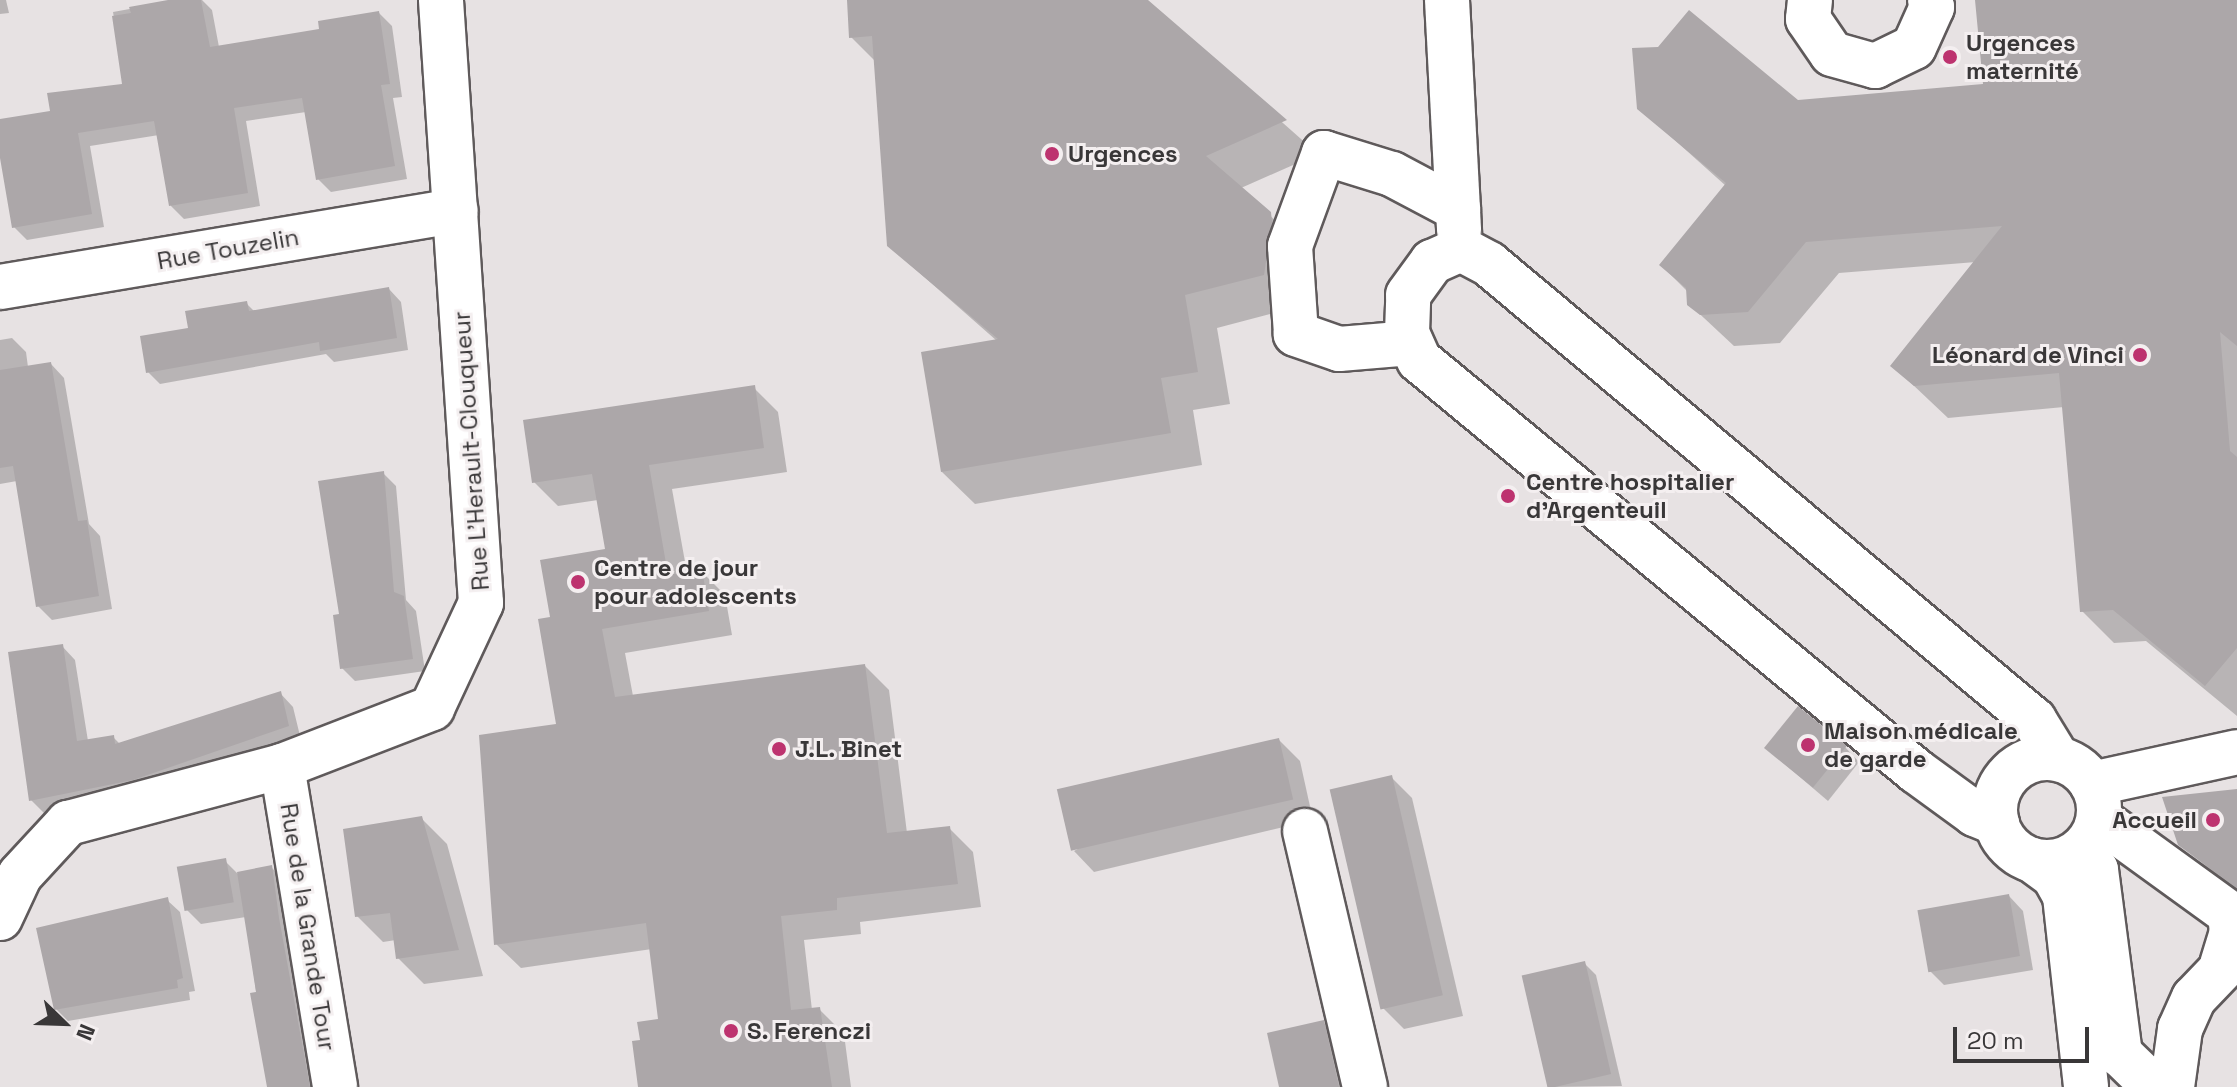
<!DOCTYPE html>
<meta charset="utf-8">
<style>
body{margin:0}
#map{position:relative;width:2237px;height:1087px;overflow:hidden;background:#e7e2e3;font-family:"Space Grotesk",sans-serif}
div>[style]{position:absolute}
.shadow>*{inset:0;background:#0003}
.building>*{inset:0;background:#aca7a9;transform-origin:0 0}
.roads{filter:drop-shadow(2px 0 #5f5a5b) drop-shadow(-2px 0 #5f5a5b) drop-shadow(0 2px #5f5a5b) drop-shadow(0 -2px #5f5a5b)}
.minor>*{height:44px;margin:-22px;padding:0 22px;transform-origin:22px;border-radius:22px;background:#fff}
.minor>.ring{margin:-22px;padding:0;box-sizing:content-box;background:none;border:44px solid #fff;border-radius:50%}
.dots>*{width:22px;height:22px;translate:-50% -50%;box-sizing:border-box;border:4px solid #f4eff0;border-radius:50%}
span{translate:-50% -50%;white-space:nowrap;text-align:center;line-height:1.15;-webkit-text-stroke:6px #f4eff0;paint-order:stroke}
.poi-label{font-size:24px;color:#393738;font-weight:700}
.left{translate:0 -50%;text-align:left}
.right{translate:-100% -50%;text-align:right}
.street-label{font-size:24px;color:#393738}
.north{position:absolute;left:24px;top:983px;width:80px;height:80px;-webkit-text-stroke:6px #f4eff0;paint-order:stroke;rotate:113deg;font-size:22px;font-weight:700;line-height:32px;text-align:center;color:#393738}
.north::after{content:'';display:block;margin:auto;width:28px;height:36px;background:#393738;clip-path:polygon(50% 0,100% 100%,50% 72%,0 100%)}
.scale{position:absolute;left:1953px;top:1027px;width:136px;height:36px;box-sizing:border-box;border:4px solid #393738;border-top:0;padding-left:10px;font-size:24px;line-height:28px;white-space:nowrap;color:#393738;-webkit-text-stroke:6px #f4eff0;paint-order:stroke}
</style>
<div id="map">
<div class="shadow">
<i style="clip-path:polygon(0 0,6px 0,9px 13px,0 14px)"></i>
<i style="clip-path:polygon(179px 0,202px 0,212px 10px,219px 47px,321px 30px,379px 13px,392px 26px,402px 97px,393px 98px,407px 179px,331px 192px,318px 179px,306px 112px,246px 121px,260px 206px,184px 219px,171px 206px,159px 135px,90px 146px,104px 227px,27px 240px,14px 227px,0 121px,52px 113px,125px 86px,113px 12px)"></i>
<i style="clip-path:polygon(849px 0,1144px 0,1318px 154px,1241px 188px,1303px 247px,1296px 307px,1217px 328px,1230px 404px,1193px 410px,1202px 465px,975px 504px,942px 472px,997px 341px,889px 246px,876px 62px,851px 37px)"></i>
<i style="clip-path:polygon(1977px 0,2237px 0,2237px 716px,2146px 641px,2114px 643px,2082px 611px,2064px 407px,1948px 418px,1893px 366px,1976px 262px,1839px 273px,1780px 343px,1734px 346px,1689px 304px,1688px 292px,1661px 265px,1726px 186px,1639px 108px,1797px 103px,1985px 86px)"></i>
<i style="clip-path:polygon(389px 289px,401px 302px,408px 350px,334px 362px,326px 354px,160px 384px,148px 372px,190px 330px,246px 303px,255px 312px)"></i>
<i style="clip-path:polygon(12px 338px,26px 352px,28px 367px,51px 364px,64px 378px,89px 524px,100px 536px,112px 609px,52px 620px,38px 606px,17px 481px,0 484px,0 340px)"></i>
<i style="clip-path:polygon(754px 388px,778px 412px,787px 472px,672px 489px,687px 573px,701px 571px,725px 595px,732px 635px,625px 653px,633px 696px,865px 666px,889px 690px,907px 833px,949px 828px,973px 852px,981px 907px,860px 922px,861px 934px,804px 940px,812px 1010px,819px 1009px,844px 1034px,851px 1087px,640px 1087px,661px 1020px,652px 949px,521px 968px,496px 944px,559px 725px,552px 618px,607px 550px,598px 500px,558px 506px,534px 482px)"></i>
<i style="clip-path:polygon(383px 473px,396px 486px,406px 600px,416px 611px,425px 671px,355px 681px,342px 668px,341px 616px)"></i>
<i style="clip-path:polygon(62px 646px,75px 660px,88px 741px,113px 737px,120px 744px,280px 693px,293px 707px,301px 740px,147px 793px,44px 813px,31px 800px)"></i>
<i style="clip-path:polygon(1279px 740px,1300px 761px,1313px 820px,1094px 872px,1074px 851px)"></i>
<i style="clip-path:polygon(1845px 747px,1859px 762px,1828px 801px,1767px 749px)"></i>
<i style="clip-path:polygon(1391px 777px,1412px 798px,1463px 1016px,1404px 1029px,1383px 1008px)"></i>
<i style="clip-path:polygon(2237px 791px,2237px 891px,2179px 844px)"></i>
<i style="clip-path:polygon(421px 818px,447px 844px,483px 976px,424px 984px,398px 958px,396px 940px,383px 942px,357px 916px)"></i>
<i style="clip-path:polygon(225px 861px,238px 874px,271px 867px,283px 879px,318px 1087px,269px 1087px,246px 917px,201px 924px,187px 910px)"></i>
<i style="clip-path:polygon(2009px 896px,2023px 911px,2033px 970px,1944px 985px,1930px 971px)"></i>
<i style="clip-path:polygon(167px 900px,180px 912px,195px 991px,189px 992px,190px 1000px,68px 1021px,56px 1009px)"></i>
<i style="clip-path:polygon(1584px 963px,1596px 975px,1622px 1086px,1550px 1087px,1525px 977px)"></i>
<i style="clip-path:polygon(1323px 1023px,1344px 1043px,1354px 1087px,1281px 1087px)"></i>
</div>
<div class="building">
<i style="clip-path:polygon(168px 0,201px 0,210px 47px,319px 29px,318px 21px,379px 11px,390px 84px,381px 85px,395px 166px,316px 180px,302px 98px,234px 108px,248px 193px,169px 206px,154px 121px,78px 133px,92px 214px,12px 228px,0 158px,0 119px,50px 111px,47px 93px,122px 84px,112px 16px,131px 13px,129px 7px)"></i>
<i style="clip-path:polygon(847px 0,1148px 0,1287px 120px,1206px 156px,1271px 212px,1272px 222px,1264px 275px,1185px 295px,1198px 372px,1161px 378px,1171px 433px,941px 472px,921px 352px,998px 339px,887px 246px,872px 36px,849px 38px)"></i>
<i style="clip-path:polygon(1975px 0,2237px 0,2237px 346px,2220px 332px,2230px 451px,2237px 457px,2237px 648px,2205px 686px,2113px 610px,2080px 612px,2059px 373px,1914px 386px,1890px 366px,2002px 226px,1806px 242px,1748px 312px,1700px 315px,1687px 305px,1686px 288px,1659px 265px,1726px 183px,1637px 109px,1632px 48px,1658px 47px,1689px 10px,1798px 100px,1983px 84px)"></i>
<i style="clip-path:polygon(389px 287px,397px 338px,320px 351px,319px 342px,146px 373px,140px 336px,188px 328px,185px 311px,247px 301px,249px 311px)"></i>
<i style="clip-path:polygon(51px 362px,78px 521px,87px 520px,99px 596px,36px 607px,13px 466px,0 468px,0 370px)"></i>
<i style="clip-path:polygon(755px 385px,764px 448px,649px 465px,668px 575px,702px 569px,709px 611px,602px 629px,615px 697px,865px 664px,887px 833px,950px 826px,958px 884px,837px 898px,837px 910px,781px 916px,791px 1010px,820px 1007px,832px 1087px,638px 1087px,632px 1041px,640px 1040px,637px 1022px,658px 1019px,646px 923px,494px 945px,479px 735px,556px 724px,538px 619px,550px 617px,540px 560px,605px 549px,592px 474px,532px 483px,523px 420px)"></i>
<i style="clip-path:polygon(384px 471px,394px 592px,404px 596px,413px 659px,340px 669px,333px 615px,339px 614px,318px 481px)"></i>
<i style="clip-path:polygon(63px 644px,77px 741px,114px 735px,115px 744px,281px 691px,289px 726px,133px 780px,29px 801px,8px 652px)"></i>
<i style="left:1798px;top:706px;width:63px;height:54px;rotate:39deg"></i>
<i style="left:1279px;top:738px;width:63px;height:228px;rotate:77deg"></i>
<i style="left:1392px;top:775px;width:226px;height:64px;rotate:77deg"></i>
<i style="clip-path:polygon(2237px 789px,2237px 888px,2178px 845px,2162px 797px)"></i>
<i style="clip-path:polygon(422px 816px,459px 950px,396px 959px,390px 913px,355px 917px,343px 829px)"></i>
<i style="left:226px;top:858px;width:45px;height:50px;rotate:80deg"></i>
<i style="clip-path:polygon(272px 865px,279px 918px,310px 1087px,267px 1087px,250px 993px,256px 992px,237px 872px)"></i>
<i style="left:2009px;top:894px;width:63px;height:93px;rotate:80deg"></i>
<i style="clip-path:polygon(168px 897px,183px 978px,177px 980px,178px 988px,54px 1010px,36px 928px)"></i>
<i style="left:1585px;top:961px;width:116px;height:65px;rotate:77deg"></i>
<i style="clip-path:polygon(1324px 1020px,1339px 1087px,1279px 1087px,1267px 1033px)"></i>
</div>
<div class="roads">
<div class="minor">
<i style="left:1447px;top:0;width:231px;rotate:87deg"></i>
<i style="left:1810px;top:0;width:19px;rotate:96deg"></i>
<i style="left:1808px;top:19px;width:42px;rotate:55.6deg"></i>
<i style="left:1832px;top:54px;width:45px;rotate:15.6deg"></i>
<i style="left:1875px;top:66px;width:43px;rotate:-26deg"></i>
<i style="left:1914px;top:47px;width:44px;rotate:-65.8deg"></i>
<i style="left:1932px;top:7px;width:7px;rotate:-106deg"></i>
<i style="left:0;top:287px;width:462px;rotate:-9.5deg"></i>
<i style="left:1411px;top:343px;width:72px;rotate:175.2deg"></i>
<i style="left:1339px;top:349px;width:46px;rotate:-160.8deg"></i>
<i style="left:1296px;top:334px;width:88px;rotate:-93.9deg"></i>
<i style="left:1290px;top:246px;width:99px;rotate:-69.9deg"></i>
<i style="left:1324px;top:153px;width:71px;rotate:17.2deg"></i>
<i style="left:1392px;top:174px;width:75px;rotate:27.9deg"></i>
<i class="ring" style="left:1995px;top:758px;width:60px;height:60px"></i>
<i style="left:282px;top:766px;width:325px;rotate:80.6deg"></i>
<i style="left:2092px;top:784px;width:148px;rotate:-12.4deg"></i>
<i style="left:2099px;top:819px;width:162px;rotate:35.9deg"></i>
<i style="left:2230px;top:914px;width:18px;rotate:84deg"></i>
<i style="left:2232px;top:932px;width:34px;rotate:107deg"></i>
<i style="left:1997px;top:823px;width:24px;rotate:-158deg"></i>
<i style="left:1975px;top:814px;width:73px;rotate:-143.9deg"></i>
<i style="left:1916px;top:771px;width:645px;rotate:-140.41deg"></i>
<i style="left:1419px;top:360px;width:30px;rotate:-114deg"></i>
<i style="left:1407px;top:333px;width:38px;rotate:-88deg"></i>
<i style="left:1408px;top:295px;width:41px;rotate:-54deg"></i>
<i style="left:1432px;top:262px;width:32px;rotate:-24deg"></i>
<i style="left:1461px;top:249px;width:32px;rotate:28deg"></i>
<i style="left:1489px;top:264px;width:711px;rotate:39.92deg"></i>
<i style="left:2034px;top:720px;width:46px;rotate:58.4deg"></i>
<i style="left:1305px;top:831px;width:263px;rotate:76.8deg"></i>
<i style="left:2082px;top:849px;width:25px;rotate:56deg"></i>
<i style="left:2096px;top:870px;width:186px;rotate:82.6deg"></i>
<i style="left:2120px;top:1054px;width:47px;rotate:44.1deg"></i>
<i style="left:2032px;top:860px;width:27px;rotate:36deg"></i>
<i style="left:2054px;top:876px;width:23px;rotate:61deg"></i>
<i style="left:2065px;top:896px;width:192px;rotate:83.7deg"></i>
<i style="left:0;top:918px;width:47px;rotate:-65.1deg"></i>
<i style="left:20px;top:875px;width:71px;rotate:-47.3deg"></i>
<i style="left:68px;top:823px;width:221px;rotate:-14.9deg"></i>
<i style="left:282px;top:766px;width:161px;rotate:-21.1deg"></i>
<i style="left:432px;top:708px;width:116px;rotate:-65deg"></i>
<i style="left:481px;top:603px;width:604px;rotate:-93.8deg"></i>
<i style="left:2172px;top:1087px;width:59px;rotate:-82.1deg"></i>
<i style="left:2180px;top:1029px;width:34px;rotate:-66deg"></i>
<i style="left:2194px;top:998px;width:62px;rotate:-46.3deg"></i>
</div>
</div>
<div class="dots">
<i style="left:1950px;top:57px;background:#bd336f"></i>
<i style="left:1052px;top:154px;background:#bd336f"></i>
<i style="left:2140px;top:355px;background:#bd336f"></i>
<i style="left:1508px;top:496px;background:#bd336f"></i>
<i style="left:578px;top:582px;background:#bd336f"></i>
<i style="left:1808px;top:745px;background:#bd336f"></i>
<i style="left:779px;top:749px;background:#bd336f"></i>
<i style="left:2213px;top:820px;background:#bd336f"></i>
<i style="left:731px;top:1031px;background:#bd336f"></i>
</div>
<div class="poi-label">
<span class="left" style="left:1966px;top:57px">Urgences<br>maternité</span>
<span class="left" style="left:1068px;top:154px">Urgences</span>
<span class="right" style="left:2124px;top:355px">Léonard de Vinci</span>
<span class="left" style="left:1526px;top:496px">Centre hospitalier<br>d'Argenteuil</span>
<span class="left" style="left:594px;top:582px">Centre de jour<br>pour adolescents</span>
<span class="left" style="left:1824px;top:745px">Maison médicale<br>de garde</span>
<span class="left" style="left:795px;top:749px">J.L. Binet</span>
<span class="right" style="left:2197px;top:820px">Accueil</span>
<span class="left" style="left:747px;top:1031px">S. Ferenczi</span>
</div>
<div class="street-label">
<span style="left:228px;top:249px;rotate:-10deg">Rue Touzelin</span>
<span style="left:471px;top:451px;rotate:-94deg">Rue L'Herault-Clouqueur</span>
<span style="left:308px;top:927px;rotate:81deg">Rue de la Grande Tour</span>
</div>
<div class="north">N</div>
<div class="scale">20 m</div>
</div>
